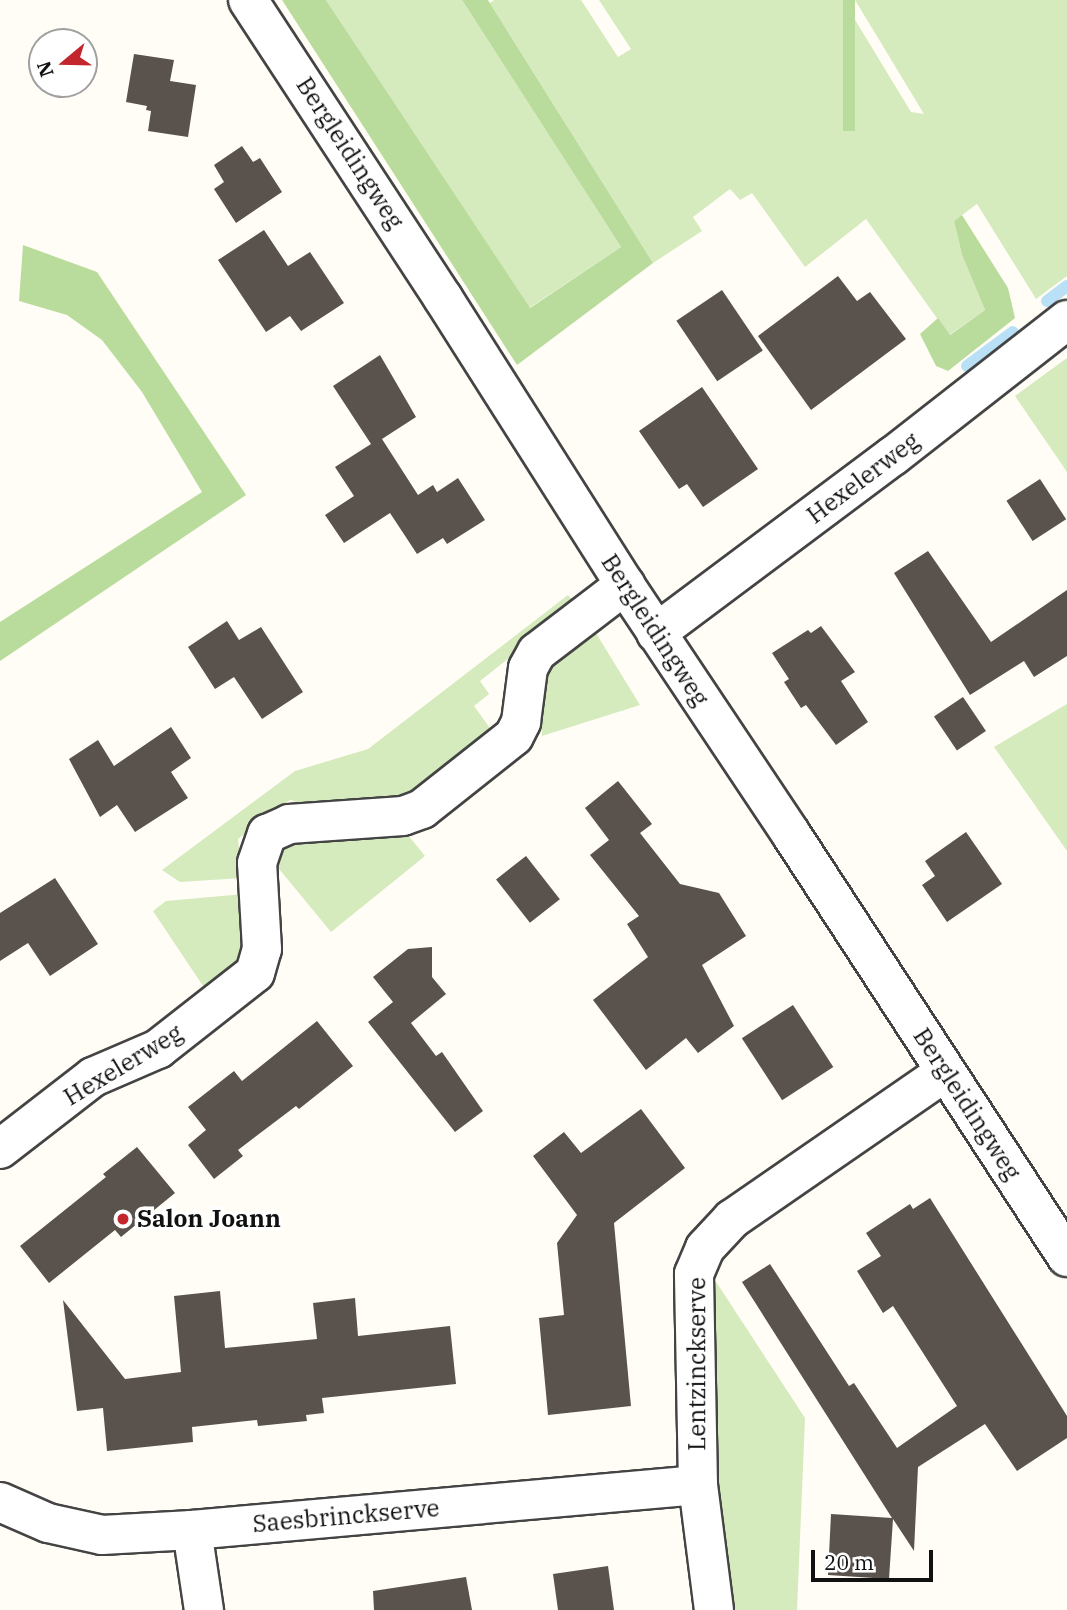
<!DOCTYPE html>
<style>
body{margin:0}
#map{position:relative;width:1067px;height:1610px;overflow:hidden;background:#fffdf5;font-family:"IBM Plex Serif",serif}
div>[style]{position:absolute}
.green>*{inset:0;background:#d5ebbd}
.forest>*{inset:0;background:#b9dc9c;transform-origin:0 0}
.stream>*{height:12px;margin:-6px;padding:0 6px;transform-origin:6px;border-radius:6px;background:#b9e0f7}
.building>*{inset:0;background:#5a524d;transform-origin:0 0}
.roads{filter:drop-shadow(2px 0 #444) drop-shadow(-2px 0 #444) drop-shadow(0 2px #444) drop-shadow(0 -2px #444)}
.minor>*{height:38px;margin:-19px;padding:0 19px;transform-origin:19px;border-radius:19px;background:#fff}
.dots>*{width:19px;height:19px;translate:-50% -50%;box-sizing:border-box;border:4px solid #fff;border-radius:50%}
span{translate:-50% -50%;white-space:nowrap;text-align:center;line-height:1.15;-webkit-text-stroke:7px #fff;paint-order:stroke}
.street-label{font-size:24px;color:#111}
.poi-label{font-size:24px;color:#111;font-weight:700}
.left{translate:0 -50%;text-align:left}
.north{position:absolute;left:28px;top:28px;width:70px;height:70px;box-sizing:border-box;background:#fff;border:2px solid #a0a0a0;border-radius:50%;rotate:251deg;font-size:19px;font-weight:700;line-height:28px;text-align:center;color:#111}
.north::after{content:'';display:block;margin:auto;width:24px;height:32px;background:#c4262e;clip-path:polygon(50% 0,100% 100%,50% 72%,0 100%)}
.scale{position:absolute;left:811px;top:1550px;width:122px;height:32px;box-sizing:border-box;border:4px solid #111;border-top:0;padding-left:9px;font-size:21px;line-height:24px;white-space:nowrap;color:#111;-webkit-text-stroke:5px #fff;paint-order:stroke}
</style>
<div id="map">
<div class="green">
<i style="clip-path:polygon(326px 0,462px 0,621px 247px,529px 308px)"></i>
<i style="clip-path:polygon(494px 0,581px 0,618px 57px,631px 49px,599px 0,843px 0,911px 112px,924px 114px,855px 0,1067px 0,1067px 276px,1036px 299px,977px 204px,954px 221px,962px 255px,985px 310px,949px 335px,866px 219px,805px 267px,752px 193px,740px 200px,730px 189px,693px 217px,702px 231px,653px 263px,490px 3px)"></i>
<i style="clip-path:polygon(1067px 358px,1067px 472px,1015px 396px)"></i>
<i style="clip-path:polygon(568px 595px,576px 605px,480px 681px,489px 694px,474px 706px,497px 738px,416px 801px,319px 808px,290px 800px,238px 839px,242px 878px,180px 882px,162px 870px,295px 771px,368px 749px)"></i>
<i style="clip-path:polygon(591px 625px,640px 705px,542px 736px,542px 660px)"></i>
<i style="clip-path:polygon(1067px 704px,1067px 851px,994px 747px)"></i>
<i style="clip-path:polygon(403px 829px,425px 856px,331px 932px,275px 864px,281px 843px)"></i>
<i style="clip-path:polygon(244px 894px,249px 949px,207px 992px,153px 911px,166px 901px)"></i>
<i style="clip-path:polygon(709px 1271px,805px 1418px,797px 1610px,732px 1610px,715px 1477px)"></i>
</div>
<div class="forest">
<i style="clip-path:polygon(282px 0,326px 0,530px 308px,621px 247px,462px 0,488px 0,653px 263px,517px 365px)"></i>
<i style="left:843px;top:0;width:12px;height:131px"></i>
<i style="clip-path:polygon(962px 215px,1008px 288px,1015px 318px,948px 371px,936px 366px,920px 334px,938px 318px,950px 335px,985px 310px,962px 255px,954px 221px)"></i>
<i style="clip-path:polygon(23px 245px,97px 272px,246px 495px,0 661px,0 622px,202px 492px,142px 392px,102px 340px,67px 315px,19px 301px)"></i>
</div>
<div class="stream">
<i style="left:1047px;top:301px;width:25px;rotate:-37deg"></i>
<i style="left:967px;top:366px;width:57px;rotate:-36.5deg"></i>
</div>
<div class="building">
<i style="clip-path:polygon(134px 54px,174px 60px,170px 81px,196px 85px,188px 137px,148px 131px,151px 111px,146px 110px,147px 106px,126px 102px)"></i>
<i style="clip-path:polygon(242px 146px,253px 162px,260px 158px,282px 192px,236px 223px,214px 189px,224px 182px,214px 165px)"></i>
<i style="clip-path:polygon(264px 230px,288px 266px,310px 252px,344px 303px,301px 331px,290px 316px,266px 332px,218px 260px)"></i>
<i style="clip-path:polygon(838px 276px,857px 301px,870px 292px,906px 339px,811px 410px,758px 336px)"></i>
<i style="left:722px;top:290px;width:73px;height:55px;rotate:56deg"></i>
<i style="clip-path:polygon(380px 355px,416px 417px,382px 439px,418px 495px,433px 485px,437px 492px,458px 478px,485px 520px,447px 544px,443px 538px,417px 554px,390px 513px,344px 543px,325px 515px,354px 496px,335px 467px,371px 444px,333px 386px)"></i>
<i style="clip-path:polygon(702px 387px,758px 469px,703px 507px,687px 484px,679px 489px,639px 431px)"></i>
<i style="left:1040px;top:479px;width:48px;height:40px;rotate:57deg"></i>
<i style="clip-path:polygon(928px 551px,991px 642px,1067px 590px,1067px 656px,1034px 677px,1024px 661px,970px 695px,894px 573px)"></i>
<i style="clip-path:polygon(227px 621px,239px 640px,261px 627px,303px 692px,262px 719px,234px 677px,215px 689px,188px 647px)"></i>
<i style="clip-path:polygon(821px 626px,855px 672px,841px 681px,868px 722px,836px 745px,806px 705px,801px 708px,784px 682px,789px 679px,772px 653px,808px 630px,811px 633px)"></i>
<i style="left:963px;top:697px;width:41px;height:35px;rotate:56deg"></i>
<i style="clip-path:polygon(171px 727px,191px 758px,171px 772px,188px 798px,135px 832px,117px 805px,100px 817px,69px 759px,98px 740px,114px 766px)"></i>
<i style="clip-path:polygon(618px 781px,652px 824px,640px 833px,680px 884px,719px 893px,746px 936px,702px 965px,734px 1026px,698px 1053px,686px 1038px,646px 1070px,593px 1000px,648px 957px,627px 924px,639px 916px,590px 855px,609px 840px,585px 808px)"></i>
<i style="clip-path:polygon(966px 832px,1002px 884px,947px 922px,922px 885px,935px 876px,925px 861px)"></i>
<i style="left:526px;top:856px;width:55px;height:38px;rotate:52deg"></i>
<i style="clip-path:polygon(55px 878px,98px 944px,50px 976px,28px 943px,0 961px,0 913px)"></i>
<i style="clip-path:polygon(432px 947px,432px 977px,446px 994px,411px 1023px,436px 1056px,442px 1052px,483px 1111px,455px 1132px,368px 1022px,393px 1002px,373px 977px,408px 949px)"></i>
<i style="left:793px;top:1005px;width:74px;height:61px;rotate:57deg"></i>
<i style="clip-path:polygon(317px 1021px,353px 1066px,299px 1109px,296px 1106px,238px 1150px,243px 1156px,214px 1179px,188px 1145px,206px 1130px,188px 1107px,234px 1071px,242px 1081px)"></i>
<i style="clip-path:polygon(641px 1109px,685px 1168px,614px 1223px,631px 1406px,548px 1415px,539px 1318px,564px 1315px,557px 1243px,577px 1215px,533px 1156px,564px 1132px,581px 1153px)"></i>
<i style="clip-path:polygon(137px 1147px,175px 1193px,121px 1237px,115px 1230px,49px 1283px,20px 1246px,106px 1177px,103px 1174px)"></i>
<i style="clip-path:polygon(930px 1198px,1067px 1416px,1067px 1438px,1017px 1471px,985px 1424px,918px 1467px,914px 1551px,893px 1519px,889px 1579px,828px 1575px,831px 1514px,892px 1518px,742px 1282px,770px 1264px,849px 1386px,854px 1383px,897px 1448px,957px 1406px,893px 1306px,883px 1313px,857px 1271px,881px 1256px,866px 1233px,910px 1204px,913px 1209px)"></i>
<i style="clip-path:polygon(220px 1291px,225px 1348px,317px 1339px,313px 1303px,355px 1298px,358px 1336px,450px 1326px,456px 1384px,322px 1398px,324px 1413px,306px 1415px,307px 1421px,258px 1426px,257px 1420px,192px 1427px,193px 1442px,107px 1451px,103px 1408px,77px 1411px,63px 1300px,125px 1379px,181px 1372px,174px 1296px)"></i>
<i style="clip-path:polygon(608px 1566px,614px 1610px,558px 1610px,553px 1574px)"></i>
<i style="clip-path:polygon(466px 1577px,472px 1610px,374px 1610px,373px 1591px)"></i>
</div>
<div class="roads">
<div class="minor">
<i style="left:248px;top:0;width:356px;rotate:56.8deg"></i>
<i style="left:443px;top:298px;width:340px;rotate:57.6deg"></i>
<i style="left:625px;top:585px;width:299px;rotate:56.3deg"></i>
<i style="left:791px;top:834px;width:505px;rotate:56.88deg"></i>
<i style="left:656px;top:633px;width:296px;rotate:-36.8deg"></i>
<i style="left:893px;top:456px;width:221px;rotate:-38deg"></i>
<i style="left:0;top:1149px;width:118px;rotate:-37.7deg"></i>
<i style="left:93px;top:1077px;width:71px;rotate:-23.3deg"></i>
<i style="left:158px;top:1049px;width:123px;rotate:-38.1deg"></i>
<i style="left:255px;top:973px;width:25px;rotate:-74deg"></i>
<i style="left:262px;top:949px;width:86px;rotate:-93.3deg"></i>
<i style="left:257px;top:863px;width:31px;rotate:-71deg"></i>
<i style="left:267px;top:834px;width:24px;rotate:-24deg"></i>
<i style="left:289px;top:824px;width:114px;rotate:-4deg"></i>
<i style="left:403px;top:816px;width:20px;rotate:-20deg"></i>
<i style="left:422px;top:809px;width:117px;rotate:-38.4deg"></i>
<i style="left:514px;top:736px;width:16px;rotate:-63deg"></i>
<i style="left:521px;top:722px;width:54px;rotate:-82.6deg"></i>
<i style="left:528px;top:668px;width:18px;rotate:-61deg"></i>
<i style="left:537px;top:652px;width:111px;rotate:-37.3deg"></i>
<i style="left:0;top:1502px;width:52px;rotate:23.6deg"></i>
<i style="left:48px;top:1523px;width:55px;rotate:12.5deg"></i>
<i style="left:102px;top:1535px;width:90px;rotate:-3.2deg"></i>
<i style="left:192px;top:1530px;width:508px;rotate:-5.08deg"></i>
<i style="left:192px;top:1530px;width:81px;rotate:81.5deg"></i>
<i style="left:714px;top:1610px;width:126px;rotate:-97.3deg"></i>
<i style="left:698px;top:1485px;width:211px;rotate:-91.1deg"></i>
<i style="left:694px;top:1274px;width:28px;rotate:-67deg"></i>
<i style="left:705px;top:1248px;width:40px;rotate:-47deg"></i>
<i style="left:732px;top:1219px;width:259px;rotate:-34.6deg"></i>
</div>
</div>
<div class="dots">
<i style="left:123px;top:1219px;background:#c4262e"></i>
</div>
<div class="street-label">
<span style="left:350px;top:153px;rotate:57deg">Bergleidingweg</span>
<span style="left:863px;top:478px;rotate:-37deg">Hexelerweg</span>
<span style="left:655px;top:630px;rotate:57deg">Bergleidingweg</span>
<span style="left:123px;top:1065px;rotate:-31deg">Hexelerweg</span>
<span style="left:967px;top:1104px;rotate:57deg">Bergleidingweg</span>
<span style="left:697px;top:1364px;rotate:-90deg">Lentzinckserve</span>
<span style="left:346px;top:1516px;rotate:-5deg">Saesbrinckserve</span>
</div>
<div class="poi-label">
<span class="left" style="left:137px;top:1219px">Salon Joann</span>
</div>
<div class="north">N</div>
<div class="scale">20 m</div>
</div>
